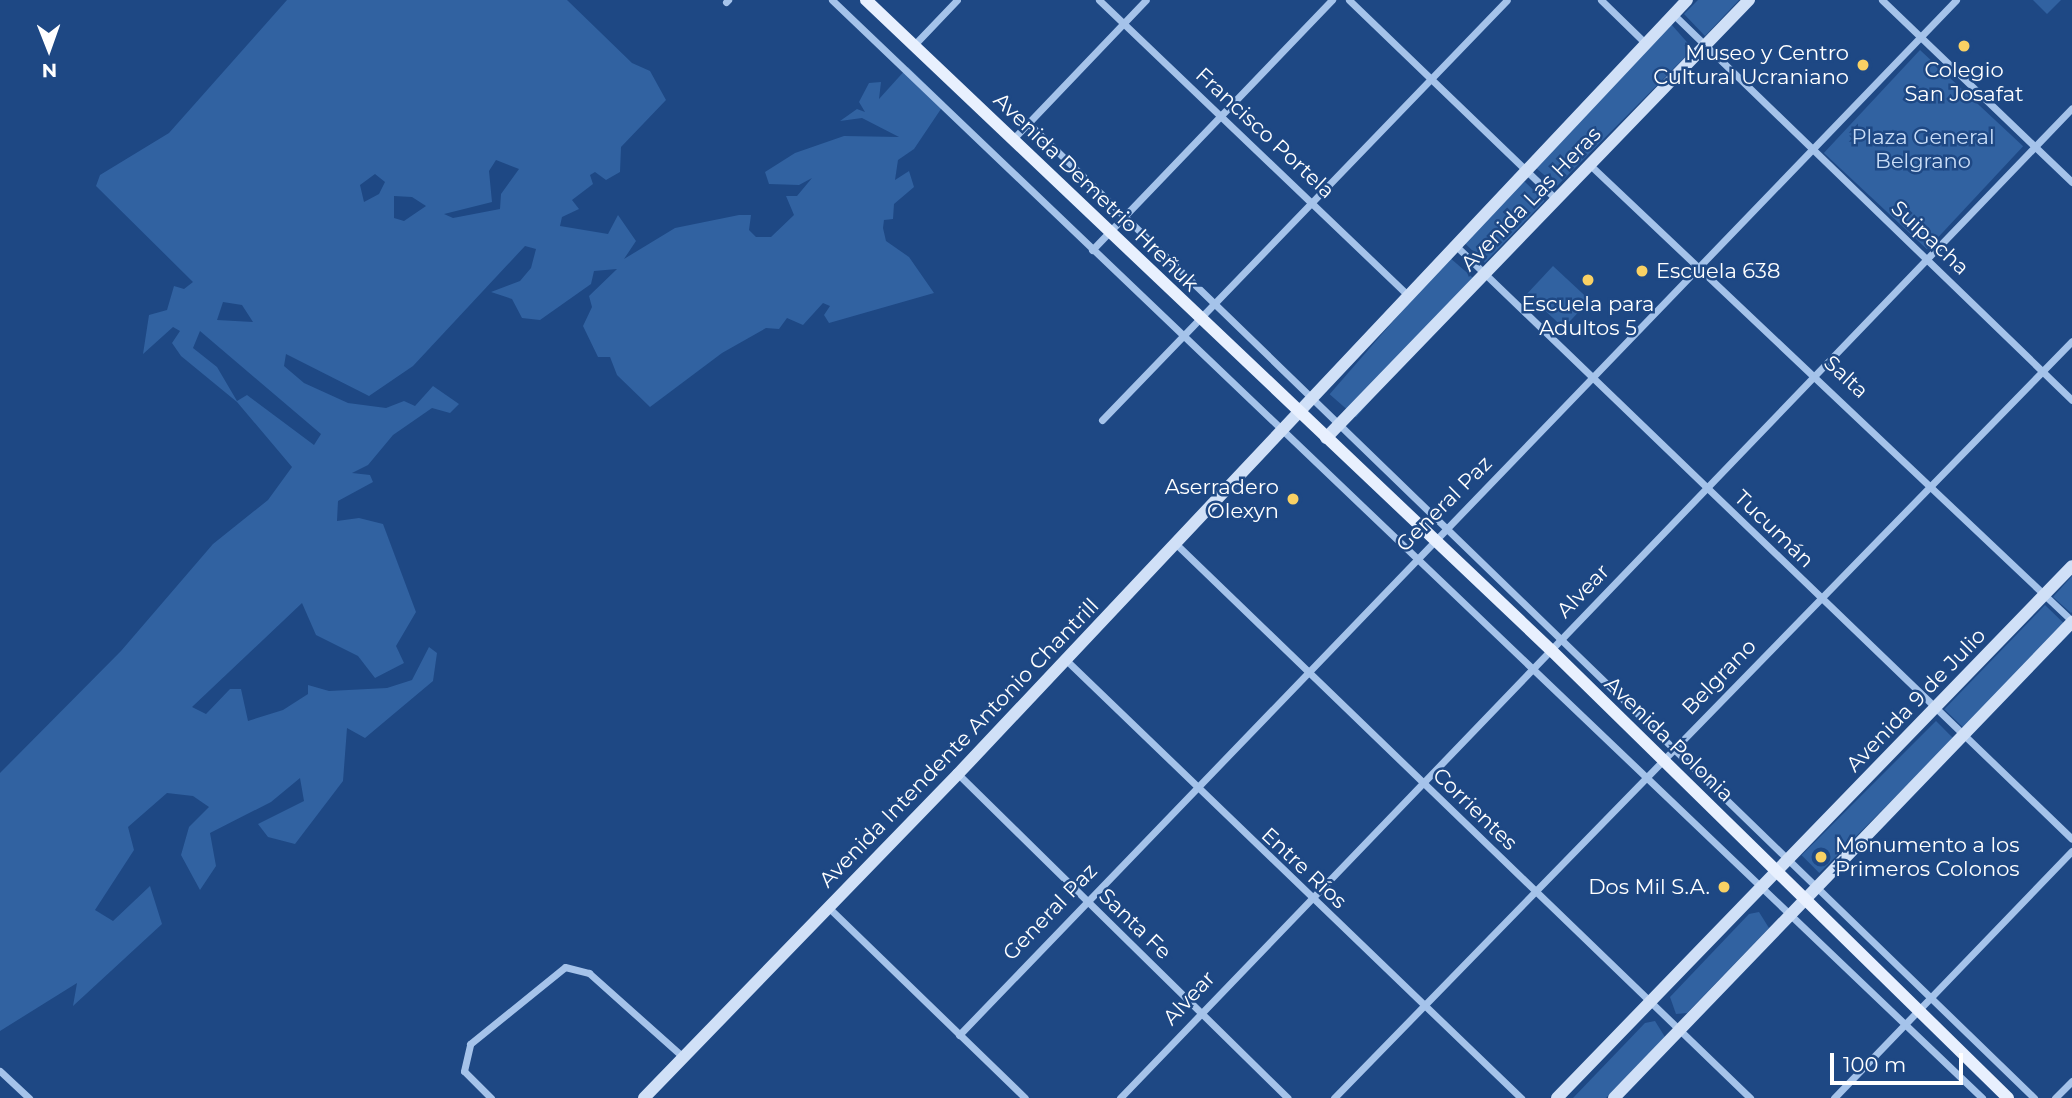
<!DOCTYPE html>
<meta charset="utf-8">
<style>
body{margin:0}
#map{position:relative;width:2072px;height:1098px;overflow:hidden;background:#1e4884;font-family:Montserrat,sans-serif}
div>[style]{position:absolute}
.green>*{inset:0;background:#3162a1;transform-origin:0 0}
.minor>*{height:7px;margin:-3.5px;padding:0 3.5px;transform-origin:3.5px;border-radius:3.5px;background:#a5c3ea}
.secondary>*{height:12px;margin:-6px;padding:0 6px;transform-origin:6px;border-radius:6px;background:#d0e0f7}
.primary>*{height:12px;margin:-6px;padding:0 6px;transform-origin:6px;border-radius:6px;background:#e8f0fe}
.dots>*{width:19px;height:19px;translate:-50% -50%;box-sizing:border-box;border:4px solid #1e4884;border-radius:50%}
span{translate:-50% -50%;white-space:nowrap;text-align:center;line-height:1.15;-webkit-text-stroke:5px #1e4884;paint-order:stroke}
.poi-label{font-size:21px;color:#fff}
.right{translate:-100% -50%;text-align:right}
.left{translate:0 -50%;text-align:left}
.street-label{font-size:21px;color:#fff}
.park-label{font-size:21px;color:#c9ddf7}
.north{position:absolute;left:14px;top:14px;width:70px;height:70px;-webkit-text-stroke:5px #1e4884;paint-order:stroke;rotate:179deg;font-size:19px;font-weight:700;line-height:28px;text-align:center;color:#fff}
.north::after{content:'';display:block;margin:auto;width:24px;height:32px;background:#fff;clip-path:polygon(50% 0,100% 100%,50% 72%,0 100%)}
.scale{position:absolute;left:1830px;top:1053px;width:133px;height:32px;box-sizing:border-box;border:4px solid #fff;border-top:0;padding-left:9px;font-size:21px;line-height:24px;white-space:nowrap;color:#fff;-webkit-text-stroke:5px #1e4884;paint-order:stroke}
</style>
<div id="map">
<div class="green">
<i style="clip-path:polygon(evenodd,287px 0,567px 0,632px 63px,650px 71px,666px 100px,621px 147px,620px 172px,606px 180px,595px 172px,590px 175px,593px 184px,572px 200px,579px 209px,562px 217px,560px 226px,608px 234px,618px 215px,636px 241px,624px 259px,675px 228px,739px 215px,751px 215px,749px 230px,756px 237px,771px 237px,794px 215px,786px 196px,797px 196px,812px 178px,799px 185px,769px 184px,765px 172px,795px 153px,844px 136px,899px 137px,862px 118px,840px 121px,857px 109px,865px 112px,859px 102px,869px 83px,881px 82px,879px 99px,908px 67px,945px 103px,914px 149px,898px 160px,895px 180px,909px 171px,914px 187px,894px 204px,893px 219px,884px 220px,883px 228px,886px 241px,909px 257px,934px 293px,829px 323px,824px 315px,830px 306px,823px 303px,803px 325px,787px 318px,779px 329px,766px 328px,722px 353px,650px 407px,617px 375px,610px 357px,598px 357px,583px 326px,592px 307px,589px 296px,617px 269px,594px 271px,591px 284px,540px 320px,522px 318px,512px 299px,491px 292px,520px 281px,531px 268px,536px 249px,525px 246px,413px 366px,369px 396px,286px 354px,284px 366px,304px 383px,348px 403px,386px 408px,404px 401px,415px 406px,433px 386px,459px 404px,450px 413px,432px 408px,393px 435px,368px 465px,352px 473px,370px 475px,373px 482px,338px 501px,337px 521px,359px 518px,383px 524px,416px 612px,396px 646px,404px 663px,375px 678px,358px 656px,316px 635px,302px 603px,192px 707px,206px 714px,230px 689px,241px 689px,248px 721px,283px 710px,308px 694px,308px 685px,329px 691px,387px 688px,412px 680px,429px 647px,437px 653px,433px 681px,365px 738px,347px 728px,343px 781px,295px 844px,268px 837px,258px 824px,304px 801px,300px 778px,271px 802px,210px 833px,216px 866px,200px 890px,181px 855px,189px 827px,209px 807px,193px 796px,167px 793px,128px 827px,134px 850px,95px 910px,113px 921px,150px 886px,162px 924px,73px 1006px,77px 983px,0 1031px,0 773px,121px 651px,213px 544px,268px 500px,292px 467px,237px 402px,181px 356px,172px 343px,180px 331px,173px 327px,143px 354px,149px 315px,167px 310px,174px 286px,184px 289px,193px 282px,96px 186px,100px 175px,169px 133px,287px 0,496px 160px,519px 169px,501px 194px,500px 209px,453px 218px,444px 214px,492px 202px,489px 171px,496px 160px,287px 0,375px 174px,385px 182px,379px 194px,364px 202px,360px 185px,375px 174px,287px 0,394px 196px,412px 197px,426px 206px,404px 221px,394px 218px,394px 196px,287px 0,223px 302px,242px 305px,253px 322px,217px 320px,223px 302px,287px 0,200px 331px,321px 434px,314px 445px,247px 395px,237px 401px,217px 367px,193px 348px,200px 331px)"></i>
<i style="clip-path:polygon(1698px 0,1739px 0,1705px 36px,1684px 14px)"></i>
<i style="clip-path:polygon(2033px 0,2061px 0,2047px 14px)"></i>
<i style="clip-path:polygon(1671px 24px,1693px 49px,1557px 186px,1536px 168px)"></i>
<i style="left:1920px;top:50px;width:141px;height:141px;rotate:43deg"></i>
<i style="left:1523px;top:180px;width:30px;height:86px;rotate:44deg"></i>
<i style="left:1449px;top:257px;width:35px;height:182px;rotate:41deg"></i>
<i style="left:1553px;top:266px;width:50px;height:38px;rotate:43deg"></i>
<i style="clip-path:polygon(2072px 576px,2072px 612px,2071px 613px,2053px 597px)"></i>
<i style="left:2045px;top:605px;width:28px;height:145px;rotate:44deg"></i>
<i style="left:1936px;top:721px;width:25px;height:190px;rotate:45deg"></i>
<i style="clip-path:polygon(1759px 912px,1769px 928px,1687px 1013px,1676px 1014px,1670px 997px,1749px 914px)"></i>
<i style="clip-path:polygon(1655px 1021px,1665px 1037px,1606px 1098px,1573px 1098px,1645px 1023px)"></i>
</div>
<div class="minor">
<i style="left:832px;top:0;width:1590px;rotate:43.67deg"></i>
<i style="left:1099px;top:0;width:424px;rotate:43.7deg"></i>
<i style="left:1349px;top:0;width:287px;rotate:43.9deg"></i>
<i style="left:1601px;top:0;width:62px;rotate:44.3deg"></i>
<i style="left:1882px;top:0;width:263px;rotate:43.8deg"></i>
<i style="left:726px;top:2px;width:3px;rotate:-45deg"></i>
<i style="left:1673px;top:14px;width:555px;rotate:44.05deg"></i>
<i style="left:914px;top:45px;width:62px;rotate:-46.3deg"></i>
<i style="left:1028px;top:123px;width:1401px;rotate:44.1deg"></i>
<i style="left:1013px;top:139px;width:192px;rotate:-46.3deg"></i>
<i style="left:1590px;top:165px;width:664px;rotate:43.41deg"></i>
<i style="left:1455px;top:245px;width:856px;rotate:43.91deg"></i>
<i style="left:1092px;top:250px;width:347px;rotate:-46.2deg"></i>
<i style="left:1102px;top:420px;width:583px;rotate:-46.04deg"></i>
<i style="left:1176px;top:544px;width:798px;rotate:43.98deg"></i>
<i style="left:1066px;top:660px;width:632px;rotate:43.91deg"></i>
<i style="left:958px;top:774px;width:462px;rotate:44.5deg"></i>
<i style="left:828px;top:907px;width:274px;rotate:44.1deg"></i>
<i style="left:959px;top:1035px;width:1437px;rotate:-46.07deg"></i>
<i style="left:0;top:1071px;width:40px;rotate:43deg"></i>
<i style="left:491px;top:1098px;width:38px;rotate:-135deg"></i>
<i style="left:464px;top:1071px;width:28px;rotate:-77deg"></i>
<i style="left:470px;top:1044px;width:122px;rotate:-39deg"></i>
<i style="left:565px;top:967px;width:25px;rotate:14deg"></i>
<i style="left:589px;top:973px;width:126px;rotate:41.8deg"></i>
<i style="left:1120px;top:1098px;width:1373px;rotate:-46.12deg"></i>
<i style="left:1334px;top:1098px;width:1057px;rotate:-45.73deg"></i>
<i style="left:1834px;top:1098px;width:343px;rotate:-46.1deg"></i>
<i style="left:2055px;top:1098px;width:24px;rotate:-45deg"></i>
</div>
<div class="secondary">
<i style="left:1326px;top:438px;width:609px;rotate:-46deg"></i>
<i style="left:644px;top:1098px;width:451px;rotate:-45.9deg"></i>
<i style="left:958px;top:774px;width:1063px;rotate:-46.71deg"></i>
<i style="left:1557px;top:1098px;width:740px;rotate:-45.93deg"></i>
<i style="left:1614px;top:1098px;width:661px;rotate:-46.1deg"></i>
</div>
<div class="primary">
<i style="left:866px;top:0;width:944px;rotate:43.5deg"></i>
<i style="left:1551px;top:650px;width:640px;rotate:44.43deg"></i>
</div>
<div class="dots">
<i style="left:1964px;top:46px;background:#f9d164"></i>
<i style="left:1863px;top:65px;background:#f9d164"></i>
<i style="left:1642px;top:271px;background:#f9d164"></i>
<i style="left:1588px;top:280px;background:#f9d164"></i>
<i style="left:1293px;top:499px;background:#f9d164"></i>
<i style="left:1821px;top:857px;background:#f9d164"></i>
<i style="left:1724px;top:887px;background:#f9d164"></i>
</div>
<div class="poi-label">
<span class="right" style="left:1849px;top:65px">Museo y Centro<br>Cultural Ucraniano</span>
<span style="left:1964px;top:82px">Colegio<br>San Josafat</span>
<span class="left" style="left:1656px;top:271px">Escuela 638</span>
<span style="left:1588px;top:316px">Escuela para<br>Adultos 5</span>
<span class="right" style="left:1279px;top:499px">Aserradero<br>Olexyn</span>
<span class="left" style="left:1835px;top:857px">Monumento a los<br>Primeros Colonos</span>
<span class="right" style="left:1710px;top:887px">Dos Mil S.A.</span>
</div>
<div class="street-label">
<span style="left:1265px;top:133px;rotate:43deg">Francisco Portela</span>
<span style="left:1096px;top:192px;rotate:44deg">Avenida Demetrio Hreñuk</span>
<span style="left:1531px;top:199px;rotate:-46deg">Avenida Las Heras</span>
<span style="left:1930px;top:238px;rotate:43deg">Suipacha</span>
<span style="left:1846px;top:377px;rotate:43deg">Salta</span>
<span style="left:1444px;top:504px;rotate:-45deg">General Paz</span>
<span style="left:1774px;top:529px;rotate:44deg">Tucumán</span>
<span style="left:1583px;top:591px;rotate:-46deg">Alvear</span>
<span style="left:1719px;top:677px;rotate:-46deg">Belgrano</span>
<span style="left:1916px;top:700px;rotate:-46deg">Avenida 9 de Julio</span>
<span style="left:1669px;top:739px;rotate:44deg">Avenida Polonia</span>
<span style="left:959px;top:743px;rotate:-46deg">Avenida Intendente Antonio Chantrill</span>
<span style="left:1475px;top:809px;rotate:44deg">Corrientes</span>
<span style="left:1304px;top:868px;rotate:43deg">Entre Ríos</span>
<span style="left:1050px;top:912px;rotate:-46deg">General Paz</span>
<span style="left:1135px;top:924px;rotate:44deg">Santa Fe</span>
<span style="left:1189px;top:998px;rotate:-47deg">Alvear</span>
</div>
<div class="park-label">
<span style="left:1923px;top:149px">Plaza General<br>Belgrano</span>
</div>
<div class="north">N</div>
<div class="scale">100 m</div>
</div>
